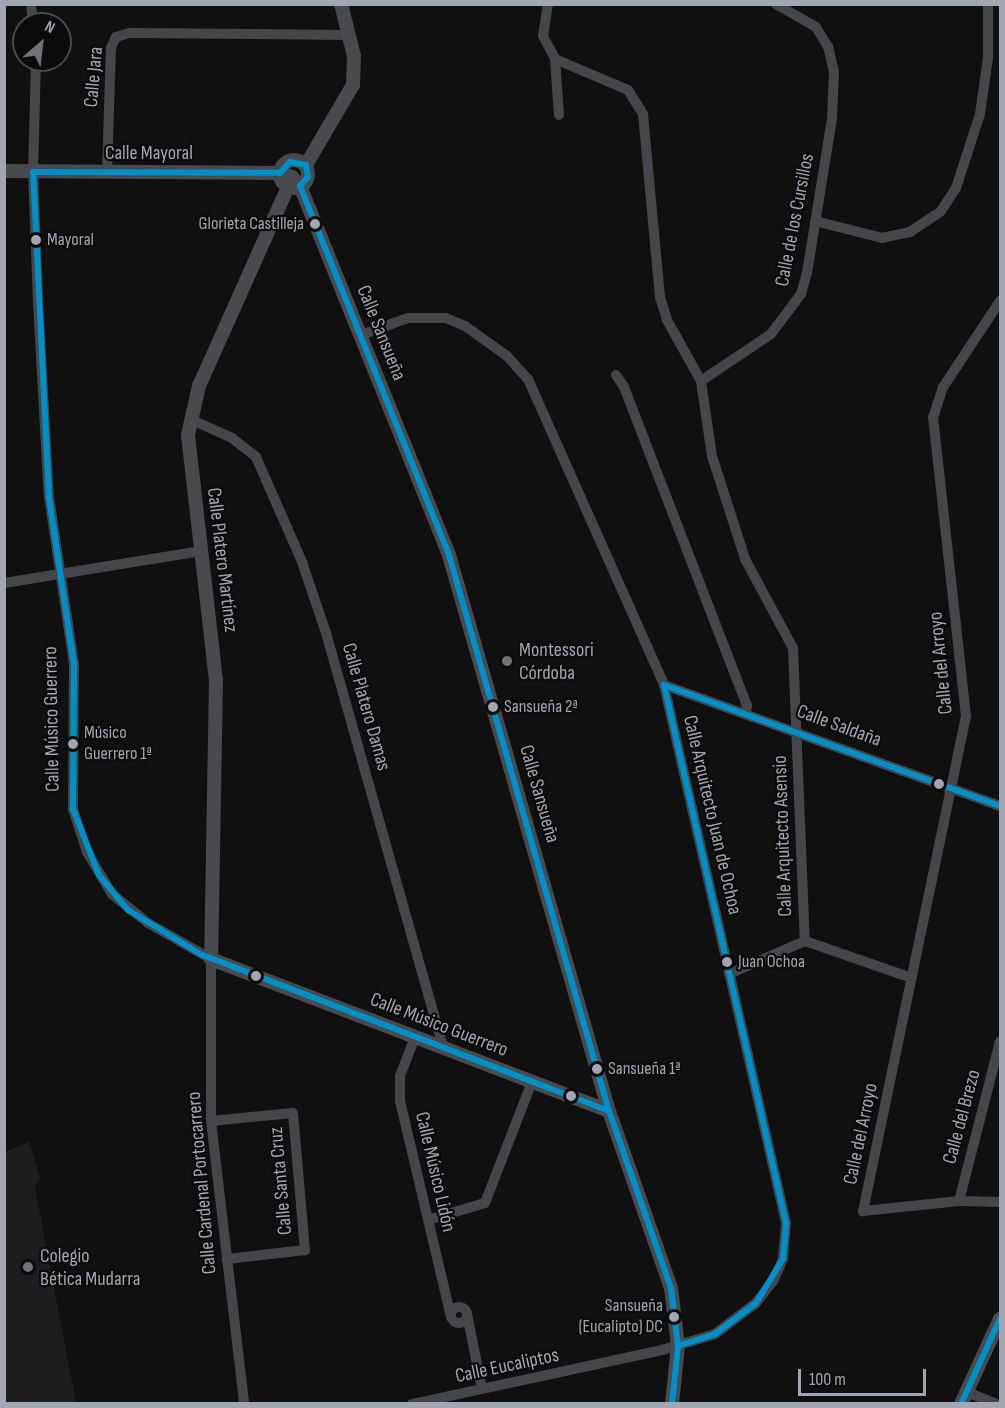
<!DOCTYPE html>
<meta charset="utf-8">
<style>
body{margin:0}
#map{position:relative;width:1005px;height:1408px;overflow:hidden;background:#101011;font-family:"Sofia Sans Condensed",sans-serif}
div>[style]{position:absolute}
.built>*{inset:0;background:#1d1d1f}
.street>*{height:10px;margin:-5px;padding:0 5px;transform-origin:5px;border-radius:5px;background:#444649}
.street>.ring{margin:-5px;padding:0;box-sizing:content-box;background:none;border:10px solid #444649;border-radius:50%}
.secondary>*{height:14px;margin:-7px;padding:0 7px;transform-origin:7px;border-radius:7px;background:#484a4d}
.secondary>.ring{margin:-7px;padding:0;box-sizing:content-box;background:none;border:14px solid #484a4d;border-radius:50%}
.bus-1>*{height:6px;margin:-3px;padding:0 3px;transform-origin:3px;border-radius:3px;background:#0090c9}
.dots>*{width:16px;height:16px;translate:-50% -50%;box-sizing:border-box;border:3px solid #0b0b0c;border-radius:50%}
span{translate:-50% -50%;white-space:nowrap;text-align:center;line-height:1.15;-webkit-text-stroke:4.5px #0b0b0c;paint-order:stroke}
.bus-label{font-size:18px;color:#a2a6b0}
.right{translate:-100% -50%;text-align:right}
.left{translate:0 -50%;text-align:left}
.street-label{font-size:20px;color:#a2a6b0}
.poi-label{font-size:20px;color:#a2a6b0}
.frame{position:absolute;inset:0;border:6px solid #a2a6b0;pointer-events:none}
.north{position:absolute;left:12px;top:12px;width:60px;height:60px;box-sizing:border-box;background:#0b0b0c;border:2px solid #47494e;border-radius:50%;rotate:28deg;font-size:16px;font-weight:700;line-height:24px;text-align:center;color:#a2a6b0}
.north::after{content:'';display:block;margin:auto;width:21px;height:27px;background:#6f7278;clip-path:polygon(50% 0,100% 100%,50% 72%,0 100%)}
.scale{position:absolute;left:798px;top:1369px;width:128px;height:27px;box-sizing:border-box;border:3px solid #a2a6b0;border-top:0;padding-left:8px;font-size:18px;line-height:21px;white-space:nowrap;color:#a2a6b0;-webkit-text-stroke:4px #0b0b0c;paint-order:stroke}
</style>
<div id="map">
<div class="built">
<i style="clip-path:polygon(29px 1142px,40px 1178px,35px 1188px,76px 1403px,5px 1403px,5px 1152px)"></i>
</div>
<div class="street">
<i style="left:31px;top:4px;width:20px;rotate:84deg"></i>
<i style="left:548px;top:4px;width:32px;rotate:99deg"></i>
<i style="left:543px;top:36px;width:26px;rotate:62deg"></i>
<i style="left:555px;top:59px;width:56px;rotate:85.9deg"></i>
<i style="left:555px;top:59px;width:79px;rotate:23deg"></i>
<i style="left:628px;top:90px;width:28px;rotate:58deg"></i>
<i style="left:643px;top:114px;width:184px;rotate:84.7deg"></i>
<i style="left:660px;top:297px;width:24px;rotate:73deg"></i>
<i style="left:667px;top:320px;width:70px;rotate:60.9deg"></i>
<i style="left:701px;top:381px;width:76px;rotate:81.7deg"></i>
<i style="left:712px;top:456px;width:108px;rotate:72.2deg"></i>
<i style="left:745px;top:559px;width:101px;rotate:61.7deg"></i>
<i style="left:793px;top:648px;width:293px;rotate:87.7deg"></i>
<i style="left:36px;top:60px;width:112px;rotate:91.5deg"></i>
<i style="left:33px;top:172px;width:131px;rotate:87.8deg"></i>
<i style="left:38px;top:303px;width:194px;rotate:86.8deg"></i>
<i style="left:49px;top:497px;width:170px;rotate:81.5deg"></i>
<i style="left:74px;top:665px;width:144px;rotate:90.4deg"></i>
<i style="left:73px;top:809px;width:45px;rotate:72deg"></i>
<i style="left:87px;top:852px;width:49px;rotate:59.2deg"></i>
<i style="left:112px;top:894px;width:46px;rotate:38.9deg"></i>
<i style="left:148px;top:923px;width:73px;rotate:29.7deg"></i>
<i style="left:211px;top:959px;width:162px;rotate:90deg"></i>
<i style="left:211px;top:1121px;width:285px;rotate:83.3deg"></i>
<i style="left:107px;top:173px;width:125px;rotate:-88.2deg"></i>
<i style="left:111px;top:48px;width:12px;rotate:-66deg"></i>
<i style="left:116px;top:37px;width:14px;rotate:-17deg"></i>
<i style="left:129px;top:33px;width:220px;rotate:0.5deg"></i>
<i style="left:815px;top:221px;width:69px;rotate:14.2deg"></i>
<i style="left:882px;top:238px;width:29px;rotate:-12deg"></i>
<i style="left:910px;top:232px;width:37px;rotate:-34deg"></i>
<i style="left:941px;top:211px;width:27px;rotate:-57deg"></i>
<i style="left:956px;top:188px;width:78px;rotate:-72deg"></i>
<i style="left:980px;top:114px;width:57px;rotate:-81.9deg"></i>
<i style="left:988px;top:58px;width:54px;rotate:-90deg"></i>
<i style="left:1000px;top:301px;width:103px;rotate:123.5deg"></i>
<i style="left:943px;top:387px;width:32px;rotate:108deg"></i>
<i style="left:933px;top:417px;width:301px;rotate:83.7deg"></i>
<i style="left:966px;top:716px;width:506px;rotate:101.75deg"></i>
<i style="left:863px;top:1211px;width:97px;rotate:-5.9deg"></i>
<i style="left:959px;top:1201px;width:41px;rotate:1.4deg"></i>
<i style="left:361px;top:335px;width:50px;rotate:-19.9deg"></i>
<i style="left:408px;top:318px;width:38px"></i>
<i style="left:446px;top:318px;width:21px;rotate:23deg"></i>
<i style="left:465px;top:326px;width:52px;rotate:35.5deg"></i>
<i style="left:507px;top:356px;width:31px;rotate:48deg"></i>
<i style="left:528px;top:379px;width:335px;rotate:66deg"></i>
<i style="left:664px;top:685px;width:552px;rotate:77.22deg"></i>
<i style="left:786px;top:1223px;width:36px;rotate:95deg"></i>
<i style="left:783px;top:1259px;width:24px;rotate:114deg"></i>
<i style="left:773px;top:1281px;width:28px;rotate:128deg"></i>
<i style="left:756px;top:1303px;width:51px;rotate:142.9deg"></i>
<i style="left:715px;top:1334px;width:55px;rotate:163.2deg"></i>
<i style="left:662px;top:1350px;width:256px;rotate:167.8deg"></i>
<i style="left:616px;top:375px;width:14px;rotate:56deg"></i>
<i style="left:624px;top:387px;width:341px;rotate:68.9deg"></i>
<i style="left:747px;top:705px;width:7px;rotate:98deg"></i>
<i style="left:701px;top:381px;width:84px;rotate:-33.9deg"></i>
<i style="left:771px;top:334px;width:50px;rotate:-53.1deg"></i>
<i style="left:801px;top:294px;width:22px;rotate:-74deg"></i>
<i style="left:807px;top:273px;width:157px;rotate:-80.8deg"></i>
<i style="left:832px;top:118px;width:46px;rotate:-87.5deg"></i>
<i style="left:834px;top:72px;width:26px;rotate:-103deg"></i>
<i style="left:828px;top:47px;width:23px;rotate:-121deg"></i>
<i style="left:816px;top:27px;width:46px;rotate:-150.1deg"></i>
<i style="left:190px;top:419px;width:46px;rotate:24.3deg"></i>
<i style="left:232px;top:438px;width:31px;rotate:38deg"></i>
<i style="left:256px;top:457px;width:115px;rotate:66.3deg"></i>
<i style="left:302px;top:562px;width:75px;rotate:71.3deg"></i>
<i style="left:326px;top:633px;width:430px;rotate:74.2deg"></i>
<i style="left:4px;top:583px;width:200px;rotate:-9.2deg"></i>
<i style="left:664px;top:685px;width:357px;rotate:19.8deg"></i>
<i style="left:729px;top:974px;width:83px;rotate:-23.5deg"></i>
<i style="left:805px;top:941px;width:113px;rotate:19.1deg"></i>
<i style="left:415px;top:1037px;width:42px;rotate:111deg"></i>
<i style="left:400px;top:1076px;width:25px;rotate:90deg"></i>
<i style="left:400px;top:1101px;width:222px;rotate:76.7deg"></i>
<i style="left:211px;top:1121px;width:82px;rotate:-5.6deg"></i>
<i style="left:293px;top:1113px;width:138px;rotate:85deg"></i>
<i style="left:305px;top:1250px;width:79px;rotate:173.4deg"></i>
<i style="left:959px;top:1201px;width:165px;rotate:-75.6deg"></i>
<i style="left:428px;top:1220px;width:59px;rotate:-16.6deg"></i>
<i style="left:485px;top:1203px;width:130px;rotate:-68.8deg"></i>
<i class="ring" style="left:451px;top:1307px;width:6px;height:6px"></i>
<i style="left:467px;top:1314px;width:76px;rotate:78.7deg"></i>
<i style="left:967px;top:1392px;width:31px;rotate:22deg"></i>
</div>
<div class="secondary">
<i class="ring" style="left:280px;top:160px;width:14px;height:14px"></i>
<i style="left:306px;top:165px;width:93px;rotate:-59.6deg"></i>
<i style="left:353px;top:85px;width:29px;rotate:-88deg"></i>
<i style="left:354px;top:56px;width:54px;rotate:-104deg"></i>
<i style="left:4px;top:171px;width:276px;rotate:0.4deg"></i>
<i style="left:280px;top:173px;width:13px;rotate:18deg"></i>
<i style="left:292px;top:177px;width:12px;rotate:48deg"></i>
<i style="left:300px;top:186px;width:398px;rotate:68deg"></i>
<i style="left:449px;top:555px;width:579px;rotate:73.95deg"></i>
<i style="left:609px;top:1111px;width:188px;rotate:70.7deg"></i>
<i style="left:671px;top:1288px;width:58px;rotate:83.1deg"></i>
<i style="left:678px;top:1346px;width:58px;rotate:95.9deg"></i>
<i style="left:288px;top:187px;width:218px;rotate:114.1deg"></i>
<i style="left:199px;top:386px;width:50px;rotate:102.7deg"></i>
<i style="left:188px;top:435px;width:247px;rotate:83.5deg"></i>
<i style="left:216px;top:680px;width:279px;rotate:91deg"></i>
<i style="left:211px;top:959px;width:426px;rotate:20.9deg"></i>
<i style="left:961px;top:1404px;width:94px;rotate:-65.4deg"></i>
</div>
<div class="bus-1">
<i style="left:290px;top:162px;width:16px;rotate:11deg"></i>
<i style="left:306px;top:165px;width:12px;rotate:81deg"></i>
<i style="left:308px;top:177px;width:12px;rotate:132deg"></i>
<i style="left:300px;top:186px;width:398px;rotate:68deg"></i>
<i style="left:449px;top:555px;width:579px;rotate:73.95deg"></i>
<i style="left:609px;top:1111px;width:436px;rotate:-159deg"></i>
<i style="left:202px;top:955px;width:87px;rotate:-148.7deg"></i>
<i style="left:128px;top:910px;width:45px;rotate:-129.6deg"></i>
<i style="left:99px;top:875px;width:71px;rotate:-111.5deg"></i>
<i style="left:73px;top:809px;width:144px;rotate:-89.6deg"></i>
<i style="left:74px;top:665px;width:170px;rotate:-98.5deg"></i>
<i style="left:49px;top:497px;width:325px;rotate:-92.8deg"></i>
<i style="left:33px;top:172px;width:247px;rotate:0.2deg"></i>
<i style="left:280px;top:173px;width:15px;rotate:-48deg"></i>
<i style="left:609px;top:1111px;width:188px;rotate:70.7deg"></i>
<i style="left:671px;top:1288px;width:58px;rotate:83.1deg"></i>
<i style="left:678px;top:1346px;width:58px;rotate:95.9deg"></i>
<i style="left:678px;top:1346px;width:39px;rotate:-18deg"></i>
<i style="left:715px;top:1334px;width:51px;rotate:-37.1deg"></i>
<i style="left:756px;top:1303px;width:52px;rotate:-58.5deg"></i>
<i style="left:783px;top:1259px;width:36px;rotate:-85deg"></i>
<i style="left:786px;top:1223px;width:552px;rotate:-102.78deg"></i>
<i style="left:664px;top:685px;width:357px;rotate:19.8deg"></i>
<i style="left:961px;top:1404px;width:94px;rotate:-65.4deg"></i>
</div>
<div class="dots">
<i style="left:315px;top:224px;background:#a2a6b0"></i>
<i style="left:36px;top:240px;background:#a2a6b0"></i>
<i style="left:507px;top:661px;background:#6f7278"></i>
<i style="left:493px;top:707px;background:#a2a6b0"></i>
<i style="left:73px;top:744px;background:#a2a6b0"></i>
<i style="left:939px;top:784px;background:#a2a6b0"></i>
<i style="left:727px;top:962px;background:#a2a6b0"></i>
<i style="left:256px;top:976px;background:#a2a6b0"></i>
<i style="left:597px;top:1069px;background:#a2a6b0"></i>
<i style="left:571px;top:1096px;background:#a2a6b0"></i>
<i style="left:28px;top:1267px;background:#6f7278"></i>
<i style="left:674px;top:1317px;background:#a2a6b0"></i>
</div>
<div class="bus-label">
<span class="right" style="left:304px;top:224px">Glorieta Castilleja</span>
<span class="left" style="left:47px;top:240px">Mayoral</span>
<span class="left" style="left:504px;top:707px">Sansueña 2ª</span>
<span class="left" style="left:84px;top:744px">Músico<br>Guerrero 1ª</span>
<span class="left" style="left:738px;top:962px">Juan Ochoa</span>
<span class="left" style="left:608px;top:1069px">Sansueña 1ª</span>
<span class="right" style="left:663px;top:1317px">Sansueña<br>(Eucalipto) DC</span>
</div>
<div class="street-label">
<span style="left:94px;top:77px;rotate:-85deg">Calle Jara</span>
<span style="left:149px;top:153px">Calle Mayoral</span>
<span style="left:795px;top:220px;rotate:-79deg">Calle de los Cursillos</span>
<span style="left:381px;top:333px;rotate:68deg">Calle Sansueña</span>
<span style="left:222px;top:560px;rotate:83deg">Calle Platero Martínez</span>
<span style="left:941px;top:663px;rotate:-96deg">Calle del Arroyo</span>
<span style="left:366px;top:707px;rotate:74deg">Calle Platero Damas</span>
<span style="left:52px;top:719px;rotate:-91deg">Calle Músico Guerrero</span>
<span style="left:839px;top:726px;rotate:20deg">Calle Saldaña</span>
<span style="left:539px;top:794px;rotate:74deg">Calle Sansueña</span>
<span style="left:712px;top:815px;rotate:77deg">Calle Arquitecto Juan de Ochoa</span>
<span style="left:783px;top:836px;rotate:-92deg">Calle Arquitecto Asensio</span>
<span style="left:439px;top:1025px;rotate:21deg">Calle Músico Guerrero</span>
<span style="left:962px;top:1117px;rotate:-75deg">Calle del Brezo</span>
<span style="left:861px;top:1134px;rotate:-78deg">Calle del Arroyo</span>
<span style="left:435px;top:1172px;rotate:77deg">Calle Músico Lidón</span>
<span style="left:281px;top:1181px;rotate:-95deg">Calle Santa Cruz</span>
<span style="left:202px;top:1183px;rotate:-95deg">Calle Cardenal Portocarrero</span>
<span style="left:507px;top:1366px;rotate:-12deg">Calle Eucaliptos</span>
</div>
<div class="poi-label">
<span class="left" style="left:519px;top:662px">Montessori<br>Córdoba</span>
<span class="left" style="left:40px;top:1268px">Colegio<br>Bética Mudarra</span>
</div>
<div class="frame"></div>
<div class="north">N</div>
<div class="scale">100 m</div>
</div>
